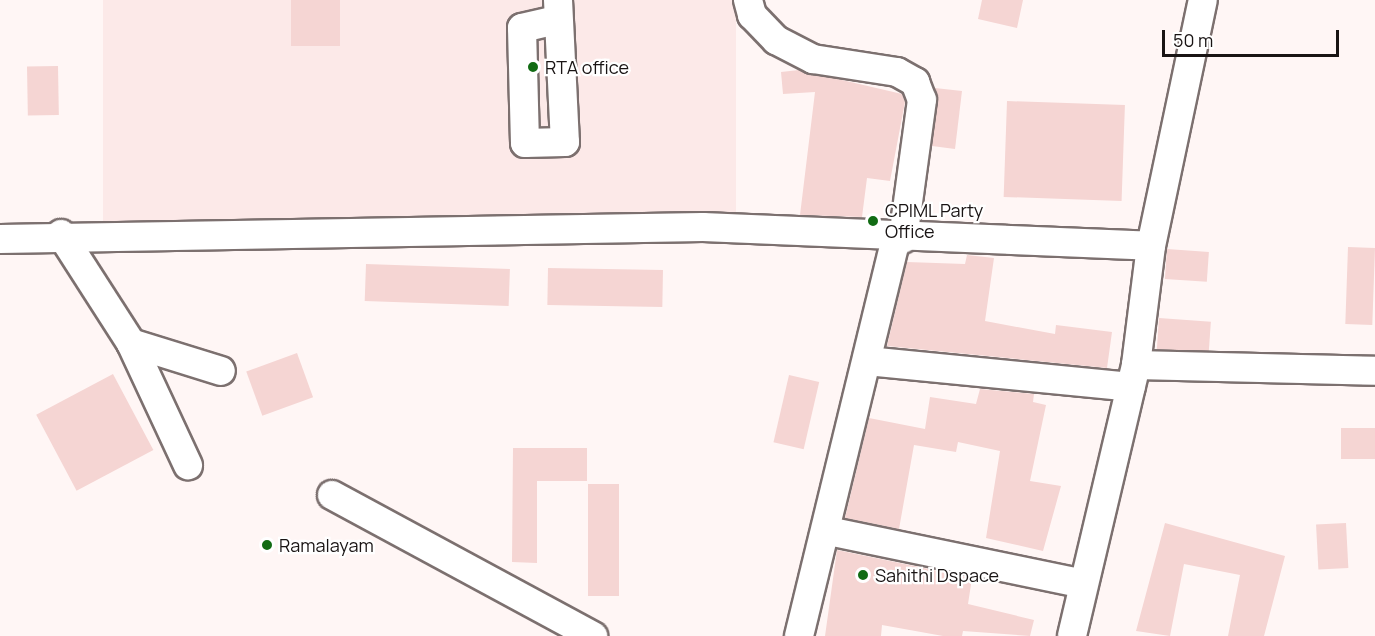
<!DOCTYPE html>
<style>
body{margin:0}
#map{position:relative;width:1375px;height:636px;overflow:hidden;background:#fff6f5;font-family:Manrope,sans-serif}
div>[style]{position:absolute}
.built>*{inset:0;background:#fce9e8;transform-origin:0 0}
.building>*{inset:0;background:#f5d5d3;transform-origin:0 0}
.roads{filter:drop-shadow(2px 0 #7c706f) drop-shadow(-2px 0 #7c706f) drop-shadow(0 2px #7c706f) drop-shadow(0 -2px #7c706f)}
.minor>*{height:28px;margin:-14px;padding:0 14px;transform-origin:14px;border-radius:14px;background:#fff}
.dots>*{width:16px;height:16px;translate:-50% -50%;box-sizing:border-box;border:3px solid #fff;border-radius:50%}
span{translate:-50% -50%;white-space:nowrap;text-align:center;line-height:1.15;-webkit-text-stroke:4.5px #fff;paint-order:stroke}
.poi-label{font-size:18px;color:#191414}
.left{translate:0 -50%;text-align:left}
.scale{position:absolute;left:1162px;top:30px;width:177px;height:27px;box-sizing:border-box;border:3px solid #191414;border-top:0;padding-left:8px;font-size:18px;line-height:21px;white-space:nowrap;color:#191414;-webkit-text-stroke:4px #fff;paint-order:stroke}
</style>
<div id="map">
<div class="built">
<i style="left:103px;top:0;width:633px;height:230px"></i>
</div>
<div class="building">
<i style="left:291px;top:0;width:49px;height:46px"></i>
<i style="clip-path:polygon(982px 0,1023px 0,1017px 28px,978px 19px)"></i>
<i style="left:58px;top:66px;width:49px;height:31px;rotate:89deg"></i>
<i style="clip-path:polygon(799px 70px,902px 94px,905px 102px,890px 181px,867px 178px,862px 217px,800px 215px,815px 92px,783px 94px,781px 72px)"></i>
<i style="clip-path:polygon(935px 88px,962px 91px,955px 149px,932px 146px)"></i>
<i style="left:1007px;top:101px;width:118px;height:96px;rotate:2deg"></i>
<i style="left:1348px;top:247px;width:27px;height:77px;rotate:2deg"></i>
<i style="left:1167px;top:249px;width:42px;height:30px;rotate:4deg"></i>
<i style="clip-path:polygon(967px 255px,994px 258px,985px 321px,1055px 334px,1056px 325px,1112px 332px,1107px 368px,887px 346px,907px 262px,965px 264px)"></i>
<i style="left:366px;top:264px;width:144px;height:37px;rotate:2deg"></i>
<i style="left:548px;top:268px;width:115px;height:37px;rotate:1deg"></i>
<i style="left:1159px;top:318px;width:52px;height:31px;rotate:4deg"></i>
<i style="left:297px;top:353px;width:47px;height:54px;rotate:70deg"></i>
<i style="left:113px;top:374px;width:86px;height:87px;rotate:62deg"></i>
<i style="left:789px;top:375px;width:31px;height:69px;rotate:13deg"></i>
<i style="clip-path:polygon(980px 389px,1034px 394px,1033px 402px,1046px 405px,1030px 481px,1061px 486px,1043px 551px,986px 538px,1000px 451px,958px 442px,956px 452px,914px 445px,899px 529px,845px 518px,869px 418px,925px 429px,930px 397px,976px 404px)"></i>
<i style="left:1375px;top:428px;width:31px;height:34px;rotate:90deg"></i>
<i style="clip-path:polygon(513px 448px,587px 448px,587px 481px,537px 481px,537px 563px,512px 562px)"></i>
<i style="left:588px;top:484px;width:31px;height:112px"></i>
<i style="clip-path:polygon(1165px 523px,1285px 556px,1264px 636px,1228px 636px,1240px 575px,1184px 564px,1170px 636px,1136px 631px)"></i>
<i style="left:1346px;top:523px;width:45px;height:30px;rotate:87deg"></i>
<i style="clip-path:polygon(837px 550px,972px 578px,968px 604px,1034px 620px,1030px 636px,963px 631px,962px 636px,943px 636px,882px 625px,881px 636px,825px 636px)"></i>
</div>
<div class="roads">
<div class="minor">
<i style="left:558px;top:0;width:142px;rotate:87.2deg"></i>
<i style="left:565px;top:142px;width:40px;rotate:178.6deg"></i>
<i style="left:525px;top:143px;width:115px;rotate:-91.5deg"></i>
<i style="left:522px;top:28px;width:37px;rotate:-13deg"></i>
<i style="left:748px;top:0;width:16px;rotate:75deg"></i>
<i style="left:752px;top:15px;width:35px;rotate:46deg"></i>
<i style="left:776px;top:40px;width:42px;rotate:27.2deg"></i>
<i style="left:813px;top:59px;width:85px;rotate:8.8deg"></i>
<i style="left:897px;top:72px;width:21px;rotate:29deg"></i>
<i style="left:915px;top:82px;width:19px;rotate:69deg"></i>
<i style="left:922px;top:100px;width:140px;rotate:97.8deg"></i>
<i style="left:61px;top:234px;width:130px;rotate:57.3deg"></i>
<i style="left:131px;top:343px;width:135px;rotate:65deg"></i>
<i style="left:0;top:239px;width:703px;rotate:-0.98deg"></i>
<i style="left:703px;top:227px;width:448px;rotate:2.4deg"></i>
<i style="left:1151px;top:246px;width:120px;rotate:97.2deg"></i>
<i style="left:1136px;top:365px;width:278px;rotate:103.3deg"></i>
<i style="left:1151px;top:246px;width:251px;rotate:-78.1deg"></i>
<i style="left:131px;top:343px;width:94px;rotate:17.3deg"></i>
<i style="left:867px;top:361px;width:265px;rotate:5.6deg"></i>
<i style="left:1136px;top:365px;width:239px;rotate:1.4deg"></i>
<i style="left:332px;top:495px;width:297px;rotate:28.4deg"></i>
<i style="left:828px;top:531px;width:260px;rotate:11.7deg"></i>
<i style="left:799px;top:636px;width:410px;rotate:-76.3deg"></i>
</div>
</div>
<div class="dots">
<i style="left:533px;top:67px;background:#116b13"></i>
<i style="left:873px;top:221px;background:#116b13"></i>
<i style="left:267px;top:545px;background:#116b13"></i>
<i style="left:863px;top:575px;background:#116b13"></i>
</div>
<div class="poi-label">
<span class="left" style="left:545px;top:67px">RTA office</span>
<span class="left" style="left:885px;top:221px">CPIML Party<br>Office</span>
<span class="left" style="left:279px;top:545px">Ramalayam</span>
<span class="left" style="left:875px;top:575px">Sahithi Dspace</span>
</div>
<div class="scale">50 m</div>
</div>
